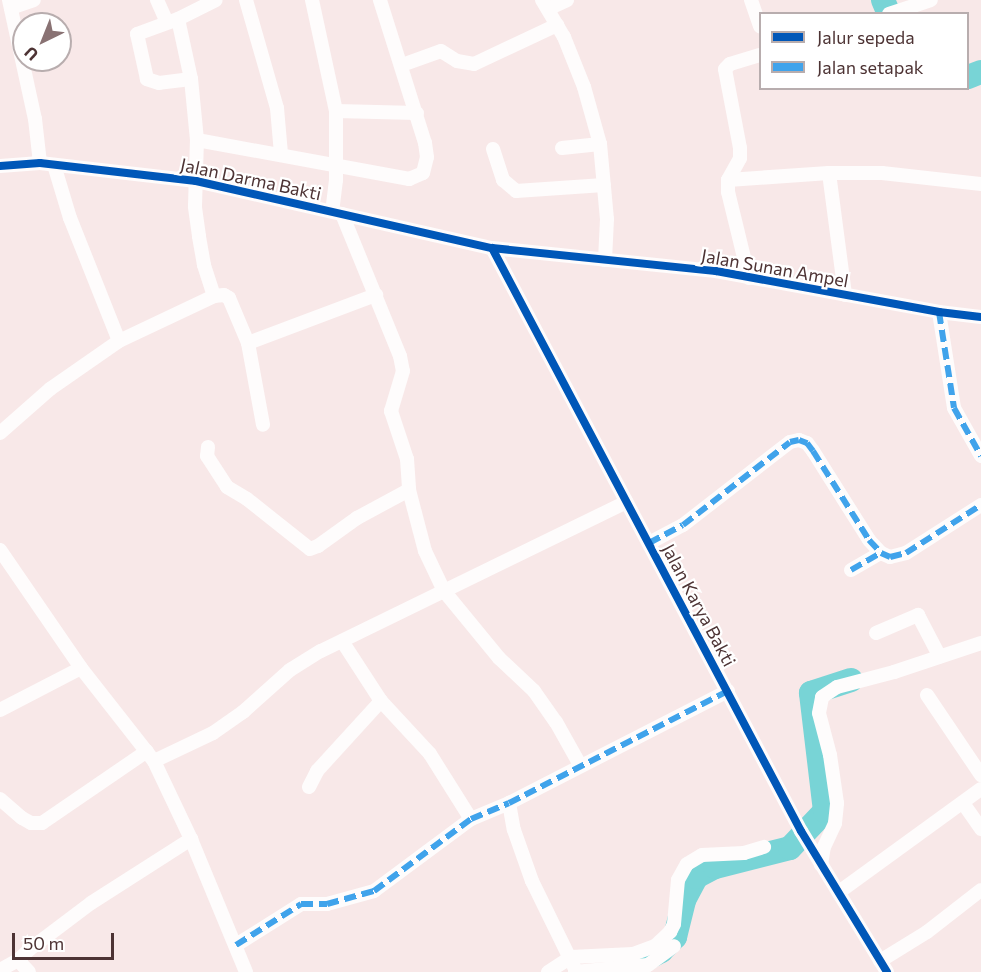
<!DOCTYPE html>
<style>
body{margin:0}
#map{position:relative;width:981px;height:972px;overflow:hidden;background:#f8e8e8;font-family:Commissioner,sans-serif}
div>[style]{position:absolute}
.river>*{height:24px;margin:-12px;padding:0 12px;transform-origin:12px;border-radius:12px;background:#78d4d6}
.minor>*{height:14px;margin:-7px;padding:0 7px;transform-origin:7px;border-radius:7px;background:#fefcfc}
.quiet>*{height:6px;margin-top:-3px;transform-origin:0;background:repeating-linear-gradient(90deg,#40a3eb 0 12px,transparent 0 18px)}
.cycleway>*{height:8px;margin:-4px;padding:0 4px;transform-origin:4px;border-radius:4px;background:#0057b8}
span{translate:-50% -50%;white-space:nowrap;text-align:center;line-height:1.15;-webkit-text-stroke:4.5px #fff;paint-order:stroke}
.street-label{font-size:18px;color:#4d3334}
.legend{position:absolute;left:759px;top:12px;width:210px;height:78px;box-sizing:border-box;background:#fff;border:2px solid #b8adae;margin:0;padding:8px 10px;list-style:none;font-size:18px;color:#4d3334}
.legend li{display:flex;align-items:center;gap:12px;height:30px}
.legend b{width:30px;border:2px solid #b8adae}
.north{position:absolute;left:12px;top:12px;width:60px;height:60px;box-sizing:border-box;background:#fff;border:2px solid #b8adae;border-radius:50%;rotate:223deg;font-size:16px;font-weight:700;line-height:24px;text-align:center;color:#4d3334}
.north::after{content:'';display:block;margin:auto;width:21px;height:27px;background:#897273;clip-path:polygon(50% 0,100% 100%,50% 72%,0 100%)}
.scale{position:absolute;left:12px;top:933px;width:102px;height:27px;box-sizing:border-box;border:3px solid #4d3334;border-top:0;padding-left:8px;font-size:18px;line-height:21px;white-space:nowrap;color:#4d3334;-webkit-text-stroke:4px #fff;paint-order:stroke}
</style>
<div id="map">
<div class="river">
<i style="left:883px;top:0;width:15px;rotate:67deg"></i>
<i style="left:968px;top:77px;width:14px;rotate:-21deg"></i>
<i style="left:648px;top:958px;width:15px;rotate:-28deg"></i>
<i style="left:661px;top:951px;width:20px;rotate:-45deg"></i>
<i style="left:675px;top:937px;width:38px;rotate:-76deg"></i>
<i style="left:684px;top:900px;width:26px;rotate:-62deg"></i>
<i style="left:696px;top:877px;width:21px;rotate:-28deg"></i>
<i style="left:715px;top:867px;width:77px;rotate:-14.2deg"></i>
<i style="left:790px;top:848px;width:51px;rotate:-46.6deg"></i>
<i style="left:825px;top:811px;width:119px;rotate:-96.8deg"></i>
<i style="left:811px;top:693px;width:42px;rotate:-18deg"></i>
</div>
<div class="minor">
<i style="left:9px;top:0;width:122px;rotate:77.7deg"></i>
<i style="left:35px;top:119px;width:44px;rotate:83.5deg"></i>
<i style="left:157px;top:0;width:24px;rotate:66deg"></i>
<i style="left:246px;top:0;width:112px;rotate:74deg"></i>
<i style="left:277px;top:108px;width:46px;rotate:85deg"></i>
<i style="left:312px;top:0;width:114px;rotate:77.8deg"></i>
<i style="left:336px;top:111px;width:69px;rotate:90deg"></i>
<i style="left:336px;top:180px;width:31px;rotate:97deg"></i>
<i style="left:542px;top:0;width:43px;rotate:59.3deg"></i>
<i style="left:564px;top:37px;width:54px;rotate:68.2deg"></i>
<i style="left:584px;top:87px;width:59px;rotate:74.3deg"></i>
<i style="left:600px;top:144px;width:75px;rotate:84.7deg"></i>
<i style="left:607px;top:219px;width:41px;rotate:92.8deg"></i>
<i style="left:751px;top:0;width:28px;rotate:71deg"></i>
<i style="left:11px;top:8px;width:24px;rotate:-19deg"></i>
<i style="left:548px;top:9px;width:21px;rotate:-25deg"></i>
<i style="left:889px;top:14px;width:44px;rotate:-18.4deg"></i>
<i style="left:402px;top:65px;width:41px;rotate:-19.7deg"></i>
<i style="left:441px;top:51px;width:19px;rotate:32deg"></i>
<i style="left:457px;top:61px;width:17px;rotate:10deg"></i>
<i style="left:474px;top:64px;width:92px;rotate:-25.2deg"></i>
<i style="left:191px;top:79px;width:32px;rotate:173deg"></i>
<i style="left:159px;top:83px;width:13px;rotate:-162deg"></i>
<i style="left:147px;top:79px;width:46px;rotate:-102.5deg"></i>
<i style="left:137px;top:34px;width:44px;rotate:-20.1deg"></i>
<i style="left:178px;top:19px;width:42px;rotate:-26.6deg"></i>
<i style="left:336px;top:111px;width:81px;rotate:1.4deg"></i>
<i style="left:197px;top:140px;width:216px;rotate:10.4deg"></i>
<i style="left:409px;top:179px;width:15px;rotate:-23deg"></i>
<i style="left:423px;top:173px;width:16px;rotate:-76deg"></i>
<i style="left:427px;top:157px;width:14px;rotate:-98deg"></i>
<i style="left:425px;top:143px;width:150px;rotate:-107.5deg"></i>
<i style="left:562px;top:148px;width:38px;rotate:-6deg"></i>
<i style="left:493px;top:149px;width:33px;rotate:72deg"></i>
<i style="left:503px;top:180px;width:17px;rotate:40deg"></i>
<i style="left:516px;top:191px;width:88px;rotate:-3.9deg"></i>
<i style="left:0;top:166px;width:40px;rotate:-4.3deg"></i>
<i style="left:40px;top:163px;width:157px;rotate:6.6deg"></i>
<i style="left:196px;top:181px;width:303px;rotate:12.8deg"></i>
<i style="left:492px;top:248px;width:225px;rotate:5.9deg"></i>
<i style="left:716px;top:271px;width:227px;rotate:10.4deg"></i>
<i style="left:939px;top:312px;width:42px;rotate:6.8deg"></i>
<i style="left:829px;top:173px;width:123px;rotate:82.5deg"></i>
<i style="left:728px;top:180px;width:101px;rotate:-4deg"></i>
<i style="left:829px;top:173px;width:53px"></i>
<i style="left:882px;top:173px;width:100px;rotate:6.3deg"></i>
<i style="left:342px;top:214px;width:153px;rotate:67.8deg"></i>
<i style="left:400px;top:356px;width:15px;rotate:79deg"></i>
<i style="left:403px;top:371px;width:42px;rotate:106.7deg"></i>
<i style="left:391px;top:411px;width:51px;rotate:71.6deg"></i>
<i style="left:407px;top:459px;width:31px;rotate:86deg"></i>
<i style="left:409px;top:490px;width:63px;rotate:75.3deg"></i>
<i style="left:425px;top:551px;width:44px;rotate:64.6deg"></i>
<i style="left:444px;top:591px;width:87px;rotate:50.6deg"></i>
<i style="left:499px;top:658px;width:48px;rotate:43.3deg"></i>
<i style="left:534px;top:691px;width:38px;rotate:55deg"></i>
<i style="left:556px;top:722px;width:49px;rotate:60.8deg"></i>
<i style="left:492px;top:248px;width:660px;rotate:62.08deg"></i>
<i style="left:801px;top:831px;width:165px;rotate:58.6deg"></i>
<i style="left:749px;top:278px;width:89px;rotate:-103.7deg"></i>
<i style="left:728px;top:192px;width:12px;rotate:-90deg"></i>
<i style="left:728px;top:180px;width:25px;rotate:-61deg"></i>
<i style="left:740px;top:158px;width:10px;rotate:-90deg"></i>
<i style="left:740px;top:148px;width:80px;rotate:-100.8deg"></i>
<i style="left:725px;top:69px;width:7px;rotate:-45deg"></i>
<i style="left:730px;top:64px;width:31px;rotate:-17deg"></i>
<i style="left:214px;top:296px;width:10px;rotate:-6deg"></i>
<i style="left:224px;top:295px;width:6px;rotate:31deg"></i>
<i style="left:229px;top:298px;width:49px;rotate:67.1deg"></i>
<i style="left:248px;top:343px;width:83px;rotate:79.6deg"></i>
<i style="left:939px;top:312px;width:97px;rotate:81.1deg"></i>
<i style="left:954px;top:408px;width:55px;rotate:60.6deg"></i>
<i style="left:119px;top:341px;width:105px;rotate:-25.3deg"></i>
<i style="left:214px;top:296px;width:33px;rotate:-108deg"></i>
<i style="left:204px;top:265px;width:29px;rotate:-100deg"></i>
<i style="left:199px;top:236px;width:30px;rotate:-98deg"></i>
<i style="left:195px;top:206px;width:66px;rotate:-88.3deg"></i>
<i style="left:197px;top:140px;width:61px;rotate:-95.6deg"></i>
<i style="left:191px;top:79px;width:61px;rotate:-102.2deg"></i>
<i style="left:248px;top:343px;width:137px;rotate:-20.6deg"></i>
<i style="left:0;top:433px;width:67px;rotate:-41.3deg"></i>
<i style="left:50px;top:389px;width:84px;rotate:-34.8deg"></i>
<i style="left:119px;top:341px;width:132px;rotate:-111.7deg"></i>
<i style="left:70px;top:218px;width:55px;rotate:-106.8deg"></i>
<i style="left:208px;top:447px;width:9px;rotate:96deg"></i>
<i style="left:207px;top:456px;width:37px;rotate:57deg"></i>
<i style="left:227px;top:487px;width:23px;rotate:31deg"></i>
<i style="left:247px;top:499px;width:80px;rotate:38.4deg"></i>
<i style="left:310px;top:549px;width:9px;rotate:-21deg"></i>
<i style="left:318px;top:546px;width:48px;rotate:-35.7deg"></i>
<i style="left:357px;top:518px;width:59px;rotate:-28.3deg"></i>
<i style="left:649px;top:543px;width:38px;rotate:-28deg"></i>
<i style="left:683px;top:525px;width:135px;rotate:-37.8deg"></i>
<i style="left:790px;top:442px;width:9px;rotate:-13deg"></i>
<i style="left:799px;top:440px;width:9px;rotate:21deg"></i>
<i style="left:807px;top:443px;width:10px;rotate:53deg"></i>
<i style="left:813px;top:451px;width:105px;rotate:57.8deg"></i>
<i style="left:869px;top:540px;width:18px;rotate:47deg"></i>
<i style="left:881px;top:553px;width:10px;rotate:24deg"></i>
<i style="left:890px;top:557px;width:16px;rotate:-14deg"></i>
<i style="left:906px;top:553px;width:89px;rotate:-32.6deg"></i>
<i style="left:0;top:550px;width:143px;rotate:55.5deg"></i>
<i style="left:81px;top:668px;width:118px;rotate:51.9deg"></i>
<i style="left:851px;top:570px;width:34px;rotate:-30deg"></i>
<i style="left:876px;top:633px;width:46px;rotate:-23.2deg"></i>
<i style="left:918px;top:615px;width:47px;rotate:62.4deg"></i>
<i style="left:342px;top:641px;width:72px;rotate:57deg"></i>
<i style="left:381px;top:701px;width:72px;rotate:47.2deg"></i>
<i style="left:430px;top:754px;width:77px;rotate:57.8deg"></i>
<i style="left:927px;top:695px;width:97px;rotate:56deg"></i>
<i style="left:0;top:710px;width:91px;rotate:-27.4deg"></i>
<i style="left:309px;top:787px;width:18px;rotate:-63deg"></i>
<i style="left:317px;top:771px;width:95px;rotate:-47.6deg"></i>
<i style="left:0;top:799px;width:29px;rotate:41deg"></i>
<i style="left:22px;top:818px;width:10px;rotate:29deg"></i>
<i style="left:31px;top:823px;width:11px"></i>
<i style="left:42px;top:823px;width:127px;rotate:-34.4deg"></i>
<i style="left:509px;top:803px;width:27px;rotate:80deg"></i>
<i style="left:514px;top:830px;width:54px;rotate:70.6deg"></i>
<i style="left:532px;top:881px;width:100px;rotate:63.9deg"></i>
<i style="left:963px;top:803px;width:32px;rotate:55deg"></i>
<i style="left:821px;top:865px;width:18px;rotate:-81deg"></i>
<i style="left:824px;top:847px;width:26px;rotate:-65deg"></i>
<i style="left:835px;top:823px;width:20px;rotate:-84deg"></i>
<i style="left:837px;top:803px;width:49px;rotate:-98.3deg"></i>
<i style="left:830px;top:755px;width:43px;rotate:-104.7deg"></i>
<i style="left:819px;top:713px;width:16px;rotate:-79deg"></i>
<i style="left:822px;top:697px;width:18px;rotate:-34deg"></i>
<i style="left:837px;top:687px;width:59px;rotate:-14.7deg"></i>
<i style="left:894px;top:672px;width:92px;rotate:-18.4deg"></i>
<i style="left:839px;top:892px;width:175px;rotate:-36deg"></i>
<i style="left:236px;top:945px;width:77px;rotate:-32.2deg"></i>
<i style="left:301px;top:904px;width:26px"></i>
<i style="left:327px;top:904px;width:49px;rotate:-15.5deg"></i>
<i style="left:374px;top:891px;width:121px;rotate:-36.6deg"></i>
<i style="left:471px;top:819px;width:41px;rotate:-22.8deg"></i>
<i style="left:509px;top:803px;width:246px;rotate:-27.1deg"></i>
<i style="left:880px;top:961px;width:55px;rotate:-31.7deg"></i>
<i style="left:927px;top:932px;width:68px;rotate:-37.9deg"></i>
<i style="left:0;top:970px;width:21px;rotate:-29deg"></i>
<i style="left:29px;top:972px;width:16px;rotate:-133deg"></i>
<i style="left:18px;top:960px;width:16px;rotate:-43deg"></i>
<i style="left:30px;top:949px;width:76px;rotate:-37deg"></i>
<i style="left:91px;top:903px;width:119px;rotate:-32.6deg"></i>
<i style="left:246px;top:972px;width:144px;rotate:-112.5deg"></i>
<i style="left:191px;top:839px;width:86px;rotate:-115.4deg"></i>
<i style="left:154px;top:761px;width:65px;rotate:-25.4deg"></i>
<i style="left:213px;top:733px;width:37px;rotate:-35deg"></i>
<i style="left:243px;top:712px;width:63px;rotate:-41.8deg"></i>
<i style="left:290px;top:670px;width:36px;rotate:-32deg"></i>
<i style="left:321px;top:651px;width:340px;rotate:-26deg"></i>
<i style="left:548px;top:972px;width:27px;rotate:-33deg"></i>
<i style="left:571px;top:957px;width:62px;rotate:-2.8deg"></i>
<i style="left:633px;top:954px;width:23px;rotate:-20deg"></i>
<i style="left:655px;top:946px;width:21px;rotate:-43deg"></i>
<i style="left:670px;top:932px;width:9px;rotate:-63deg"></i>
<i style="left:674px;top:924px;width:44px;rotate:-84.8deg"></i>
<i style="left:678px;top:880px;width:18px;rotate:-61deg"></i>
<i style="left:687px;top:864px;width:17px;rotate:-31deg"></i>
<i style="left:702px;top:855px;width:42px;rotate:-2.7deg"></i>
<i style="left:744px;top:853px;width:21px;rotate:-17deg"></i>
<i style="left:575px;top:972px;width:73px;rotate:-5.5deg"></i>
<i style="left:648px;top:965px;width:32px;rotate:-36deg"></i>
</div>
<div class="quiet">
<i style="left:939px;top:312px;width:97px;rotate:81.1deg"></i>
<i style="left:954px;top:408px;width:55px;rotate:60.6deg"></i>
<i style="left:649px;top:543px;width:38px;rotate:-28deg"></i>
<i style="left:683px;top:525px;width:135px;rotate:-37.8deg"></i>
<i style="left:790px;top:442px;width:9px;rotate:-13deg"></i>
<i style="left:799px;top:440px;width:9px;rotate:21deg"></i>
<i style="left:807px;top:443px;width:10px;rotate:53deg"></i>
<i style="left:813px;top:451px;width:105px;rotate:57.8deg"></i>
<i style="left:869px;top:540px;width:18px;rotate:47deg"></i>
<i style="left:881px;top:553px;width:10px;rotate:24deg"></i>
<i style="left:890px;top:557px;width:16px;rotate:-14deg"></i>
<i style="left:906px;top:553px;width:89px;rotate:-32.6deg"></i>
<i style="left:851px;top:570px;width:34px;rotate:-30deg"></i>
<i style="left:236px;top:945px;width:77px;rotate:-32.2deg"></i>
<i style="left:301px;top:904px;width:26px"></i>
<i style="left:327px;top:904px;width:49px;rotate:-15.5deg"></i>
<i style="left:374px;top:891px;width:121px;rotate:-36.6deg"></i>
<i style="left:471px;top:819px;width:41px;rotate:-22.8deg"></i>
<i style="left:509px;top:803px;width:246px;rotate:-27.1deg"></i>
</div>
<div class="cycleway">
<i style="left:0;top:166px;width:40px;rotate:-4.3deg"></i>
<i style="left:40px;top:163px;width:157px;rotate:6.6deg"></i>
<i style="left:196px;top:181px;width:303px;rotate:12.8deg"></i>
<i style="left:492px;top:248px;width:225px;rotate:5.9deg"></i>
<i style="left:716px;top:271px;width:227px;rotate:10.4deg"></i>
<i style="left:939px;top:312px;width:42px;rotate:6.8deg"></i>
<i style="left:492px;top:248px;width:660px;rotate:62.08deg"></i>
<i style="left:801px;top:831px;width:165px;rotate:58.6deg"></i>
</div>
<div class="street-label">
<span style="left:251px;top:179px;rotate:12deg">Jalan Darma Bakti</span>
<span style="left:775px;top:268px;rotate:10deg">Jalan Sunan Ampel</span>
<span style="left:699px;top:605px;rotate:62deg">Jalan Karya Bakti</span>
</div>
<ul class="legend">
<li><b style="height:8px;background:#0057b8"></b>Jalur sepeda</li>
<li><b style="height:8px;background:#40a3eb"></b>Jalan setapak</li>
</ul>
<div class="north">U</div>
<div class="scale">50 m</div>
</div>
